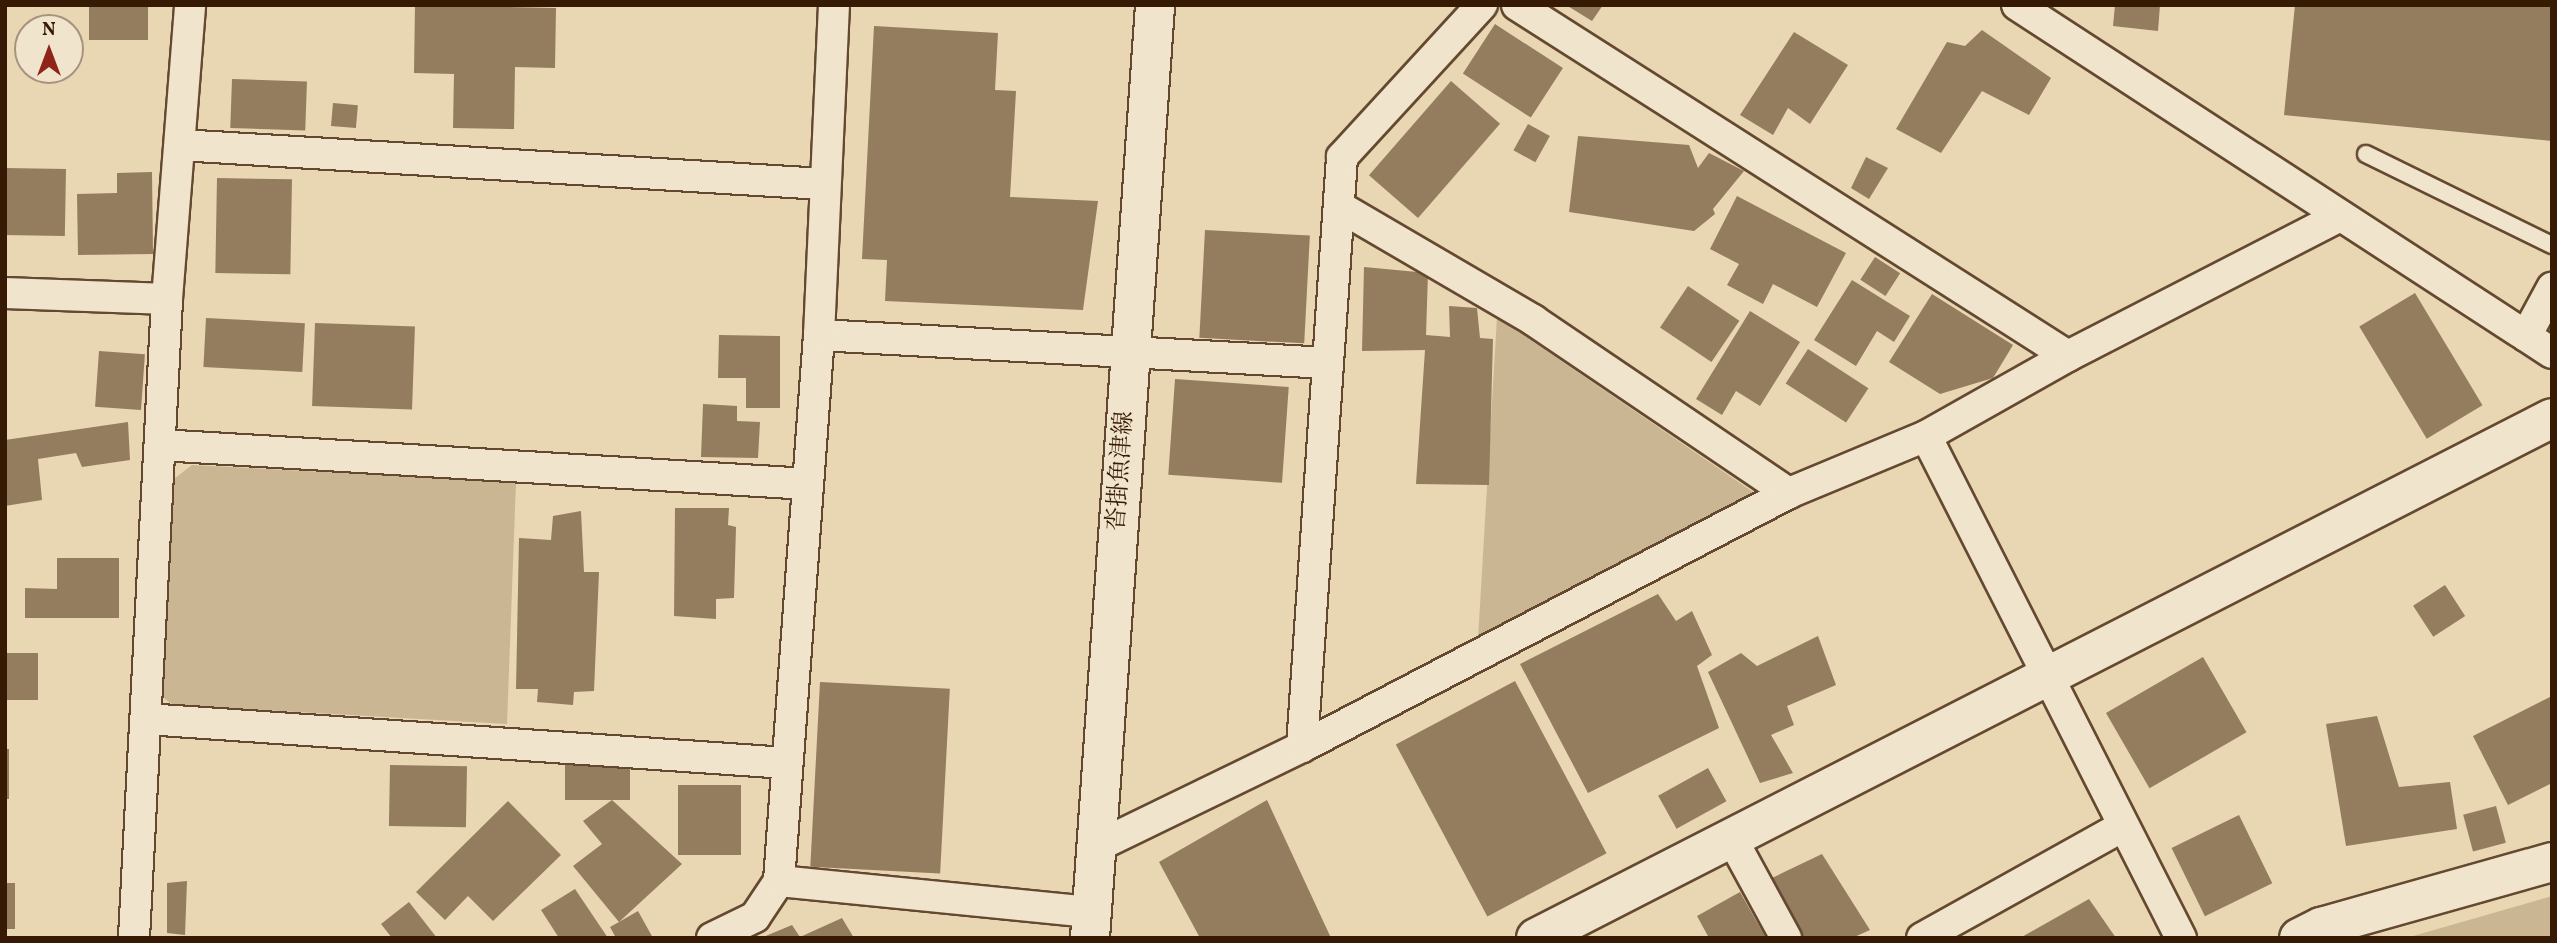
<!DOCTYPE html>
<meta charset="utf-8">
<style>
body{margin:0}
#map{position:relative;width:2557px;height:943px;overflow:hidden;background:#e9d6b2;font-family:Vollkorn,"Noto Serif JP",serif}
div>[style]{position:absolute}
.green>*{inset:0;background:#cbb694}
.building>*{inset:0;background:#947c5e;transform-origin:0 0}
.roads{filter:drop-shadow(2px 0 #644930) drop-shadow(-2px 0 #644930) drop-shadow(0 2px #644930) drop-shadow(0 -2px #644930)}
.lane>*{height:16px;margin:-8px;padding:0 8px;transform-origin:8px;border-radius:8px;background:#f1e4cd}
.street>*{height:30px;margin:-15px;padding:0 15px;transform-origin:15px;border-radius:15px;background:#f1e4cd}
.secondary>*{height:38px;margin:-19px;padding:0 19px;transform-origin:19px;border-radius:19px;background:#f1e4cd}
span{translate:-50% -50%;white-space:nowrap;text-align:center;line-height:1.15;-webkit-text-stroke:5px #f1e4cd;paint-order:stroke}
.street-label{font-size:24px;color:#371a04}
.frame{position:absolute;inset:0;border:7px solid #371a04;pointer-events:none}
.north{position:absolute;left:14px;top:14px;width:70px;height:70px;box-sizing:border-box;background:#f1e4cd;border:2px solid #a7937d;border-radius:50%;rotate:0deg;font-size:19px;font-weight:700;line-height:28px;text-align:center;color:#371a04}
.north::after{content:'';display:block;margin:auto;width:24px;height:32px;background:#8f2418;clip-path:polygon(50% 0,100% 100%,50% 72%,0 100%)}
</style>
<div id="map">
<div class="green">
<i style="clip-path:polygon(1497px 317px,1759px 496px,1478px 639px)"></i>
<i style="clip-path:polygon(192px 465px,516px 482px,507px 724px,173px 705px,160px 695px,174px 479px)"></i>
<i style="clip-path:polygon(2552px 896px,2552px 938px,2406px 938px)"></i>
</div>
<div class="building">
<i style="left:89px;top:5px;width:59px;height:35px"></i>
<i style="clip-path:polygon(415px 5px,556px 8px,555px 68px,515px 67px,514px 129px,453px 128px,454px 74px,414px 73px)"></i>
<i style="clip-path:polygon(1566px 5px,1603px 5px,1592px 21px)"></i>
<i style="clip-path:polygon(2115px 5px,2160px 5px,2158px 31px,2113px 26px)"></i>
<i style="clip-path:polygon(2295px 5px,2552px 5px,2552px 141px,2284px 115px)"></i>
<i style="left:1495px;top:24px;width:81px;height:59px;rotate:33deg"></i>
<i style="clip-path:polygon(874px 26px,998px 33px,995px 90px,1016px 91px,1010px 197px,1098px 201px,1083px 310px,885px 301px,887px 260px,862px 259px)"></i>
<i style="clip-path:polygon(1982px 30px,2051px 78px,2029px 115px,1982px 91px,1941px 153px,1896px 129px,1947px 42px,1965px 46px)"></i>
<i style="clip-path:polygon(1794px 32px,1848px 65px,1810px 124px,1788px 108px,1773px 135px,1740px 115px)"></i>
<i style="left:232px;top:79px;width:75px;height:49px;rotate:2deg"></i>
<i style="left:1451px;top:81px;width:65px;height:125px;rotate:41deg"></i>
<i style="left:333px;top:103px;width:25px;height:23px;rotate:5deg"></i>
<i style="left:1528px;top:124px;width:25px;height:30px;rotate:29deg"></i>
<i style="clip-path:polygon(1578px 136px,1689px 145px,1698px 168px,1709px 153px,1744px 171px,1713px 209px,1715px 214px,1694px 231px,1569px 212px)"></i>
<i style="clip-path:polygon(1866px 157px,1888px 168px,1869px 199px,1851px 188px)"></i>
<i style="left:5px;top:168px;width:61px;height:67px;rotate:1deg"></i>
<i style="clip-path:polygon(152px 172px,153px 254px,78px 255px,77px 194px,117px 193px,117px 173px)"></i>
<i style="left:217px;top:178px;width:75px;height:95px;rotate:1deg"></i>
<i style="clip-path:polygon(1737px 196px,1846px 253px,1817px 307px,1773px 284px,1763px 304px,1727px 285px,1739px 264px,1710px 249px)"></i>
<i style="left:1205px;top:230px;width:105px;height:108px;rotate:3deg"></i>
<i style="left:1875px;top:257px;width:30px;height:27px;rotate:33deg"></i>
<i style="clip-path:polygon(1364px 267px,1428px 273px,1426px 335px,1450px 337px,1449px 306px,1477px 308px,1480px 338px,1493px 339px,1489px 485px,1416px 484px,1425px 350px,1362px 351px)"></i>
<i style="clip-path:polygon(1852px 280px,1910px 316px,1894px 342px,1877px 331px,1856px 366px,1814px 340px)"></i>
<i style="left:1688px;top:286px;width:62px;height:50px;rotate:34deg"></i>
<i style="left:2415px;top:293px;width:131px;height:65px;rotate:59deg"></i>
<i style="clip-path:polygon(1932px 294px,2013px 345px,1993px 378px,1940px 394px,1889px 362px)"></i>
<i style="clip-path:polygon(1750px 311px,1800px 342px,1760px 406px,1736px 391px,1722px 415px,1696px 399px)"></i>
<i style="left:206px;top:318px;width:99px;height:49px;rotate:3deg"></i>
<i style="left:315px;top:323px;width:100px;height:83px;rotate:2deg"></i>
<i style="clip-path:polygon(719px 335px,780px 336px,780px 408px,746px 408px,746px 378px,718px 378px)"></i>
<i style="left:1808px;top:349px;width:72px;height:41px;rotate:33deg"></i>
<i style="left:99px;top:351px;width:46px;height:56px;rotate:4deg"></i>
<i style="left:1175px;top:379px;width:114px;height:96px;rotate:4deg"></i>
<i style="clip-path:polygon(703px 404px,737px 406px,737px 421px,760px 422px,758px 458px,701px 457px)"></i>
<i style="clip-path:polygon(128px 422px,130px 460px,82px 467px,76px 453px,38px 459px,42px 500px,5px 506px,5px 440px)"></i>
<i style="clip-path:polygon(675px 508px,729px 508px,728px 525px,736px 527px,734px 598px,716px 599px,716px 619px,674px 616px)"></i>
<i style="clip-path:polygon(581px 511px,584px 572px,599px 572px,594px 691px,574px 692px,573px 705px,537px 702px,538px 689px,516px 689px,519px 538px,551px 540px,553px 516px)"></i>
<i style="clip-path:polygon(57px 558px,119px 558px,119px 618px,25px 618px,25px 588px,57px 589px)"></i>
<i style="left:2445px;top:585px;width:37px;height:38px;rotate:57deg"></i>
<i style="clip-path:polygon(1658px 594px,1676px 621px,1692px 611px,1712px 655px,1697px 666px,1719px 728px,1588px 793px,1520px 664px)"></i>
<i style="clip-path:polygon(1818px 636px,1836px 685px,1787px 706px,1794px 725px,1771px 735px,1793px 773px,1760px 783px,1708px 672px,1741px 653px,1757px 666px)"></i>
<i style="left:38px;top:653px;width:47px;height:33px;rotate:90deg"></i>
<i style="left:2203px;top:657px;width:87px;height:112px;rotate:60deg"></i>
<i style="left:1515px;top:681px;width:195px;height:135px;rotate:62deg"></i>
<i style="left:820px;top:682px;width:130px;height:185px;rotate:3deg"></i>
<i style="clip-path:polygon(2552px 696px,2552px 783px,2508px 805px,2473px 736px)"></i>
<i style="clip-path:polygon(2377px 716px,2399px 787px,2450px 782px,2457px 829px,2346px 846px,2326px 724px)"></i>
<i style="left:5px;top:749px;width:4px;height:50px"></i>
<i style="left:390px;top:765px;width:77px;height:61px;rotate:1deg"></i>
<i style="left:565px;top:765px;width:65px;height:35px"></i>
<i style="left:1708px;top:768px;width:38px;height:57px;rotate:61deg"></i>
<i style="left:678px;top:785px;width:63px;height:70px"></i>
<i style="clip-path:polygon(612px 800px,682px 864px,619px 922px,638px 911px,653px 938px,616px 938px,610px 927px,619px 922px,573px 866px,602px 844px,583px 821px)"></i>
<i style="clip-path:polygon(1267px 800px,1331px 938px,1200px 938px,1159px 862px)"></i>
<i style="clip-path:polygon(508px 801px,561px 855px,493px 921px,468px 896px,445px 920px,416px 892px)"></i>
<i style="left:2496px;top:806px;width:38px;height:34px;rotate:75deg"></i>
<i style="left:2239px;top:815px;width:76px;height:75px;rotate:64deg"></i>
<i style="clip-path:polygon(1822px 854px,1870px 930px,1852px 938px,1801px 938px,1772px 878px)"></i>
<i style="clip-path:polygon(187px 881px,185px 935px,167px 933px,167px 883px)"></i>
<i style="left:15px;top:883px;width:46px;height:10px;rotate:90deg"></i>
<i style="clip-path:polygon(575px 889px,608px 938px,559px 938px,541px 910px)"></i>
<i style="clip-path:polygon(1740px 892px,1766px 938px,1709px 938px,1697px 916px)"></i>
<i style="clip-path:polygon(2089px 899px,2116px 938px,2020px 938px)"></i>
<i style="clip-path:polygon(409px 902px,437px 938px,392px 938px,381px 924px)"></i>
<i style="clip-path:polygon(842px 918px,854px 938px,761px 938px,792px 925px,800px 937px)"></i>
</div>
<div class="roads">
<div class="lane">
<i style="left:2366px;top:154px;width:207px;rotate:26.1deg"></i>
</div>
<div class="street">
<i style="left:1517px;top:5px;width:653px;rotate:32.5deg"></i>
<i style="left:2017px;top:5px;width:638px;rotate:33.04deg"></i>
<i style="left:180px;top:145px;width:645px;rotate:3.47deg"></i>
<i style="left:1340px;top:207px;width:224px;rotate:30.3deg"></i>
<i style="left:1533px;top:320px;width:309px;rotate:34.1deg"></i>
<i style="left:5px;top:293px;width:162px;rotate:2.1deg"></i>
<i style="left:819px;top:335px;width:510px;rotate:3.15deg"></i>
<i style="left:2526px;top:336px;width:55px;rotate:-61.6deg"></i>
<i style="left:1926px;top:436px;width:563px;rotate:63.07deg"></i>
<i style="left:160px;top:445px;width:649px;rotate:3.44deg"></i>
<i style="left:146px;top:719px;width:642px;rotate:3.93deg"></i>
<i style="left:1302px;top:747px;width:591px;rotate:-86.12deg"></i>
<i style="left:1342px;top:157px;width:207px;rotate:-47.4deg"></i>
<i style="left:1731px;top:837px;width:115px;rotate:61.4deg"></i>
<i style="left:1098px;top:846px;width:227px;rotate:-25.9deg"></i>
<i style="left:1302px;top:747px;width:549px;rotate:-27.54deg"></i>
<i style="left:1789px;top:493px;width:148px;rotate:-22.6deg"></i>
<i style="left:1926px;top:436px;width:163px;rotate:-29.4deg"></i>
<i style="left:2068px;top:356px;width:306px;rotate:-27.2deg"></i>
<i style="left:779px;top:881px;width:315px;rotate:5.7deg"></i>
<i style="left:134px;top:938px;width:640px;rotate:-87.04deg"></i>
<i style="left:167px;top:299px;width:295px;rotate:-85.5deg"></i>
<i style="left:712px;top:938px;width:48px;rotate:-26deg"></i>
<i style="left:755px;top:917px;width:43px;rotate:-56.3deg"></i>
<i style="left:779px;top:881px;width:547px;rotate:-85.81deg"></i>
<i style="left:819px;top:335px;width:330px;rotate:-87.4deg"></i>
<i style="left:1922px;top:938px;width:230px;rotate:-29.1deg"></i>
</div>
<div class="secondary">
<i style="left:1090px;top:938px;width:935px;rotate:-86.01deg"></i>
<i style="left:1536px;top:938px;width:1141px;rotate:-27.1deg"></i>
<i style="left:2299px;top:938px;width:25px;rotate:-27deg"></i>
<i style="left:2321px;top:927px;width:240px;rotate:-15.7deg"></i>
</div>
</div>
<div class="street-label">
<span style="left:1122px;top:471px;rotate:-86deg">沓掛魚津線</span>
</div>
<div class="frame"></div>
<div class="north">N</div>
</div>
